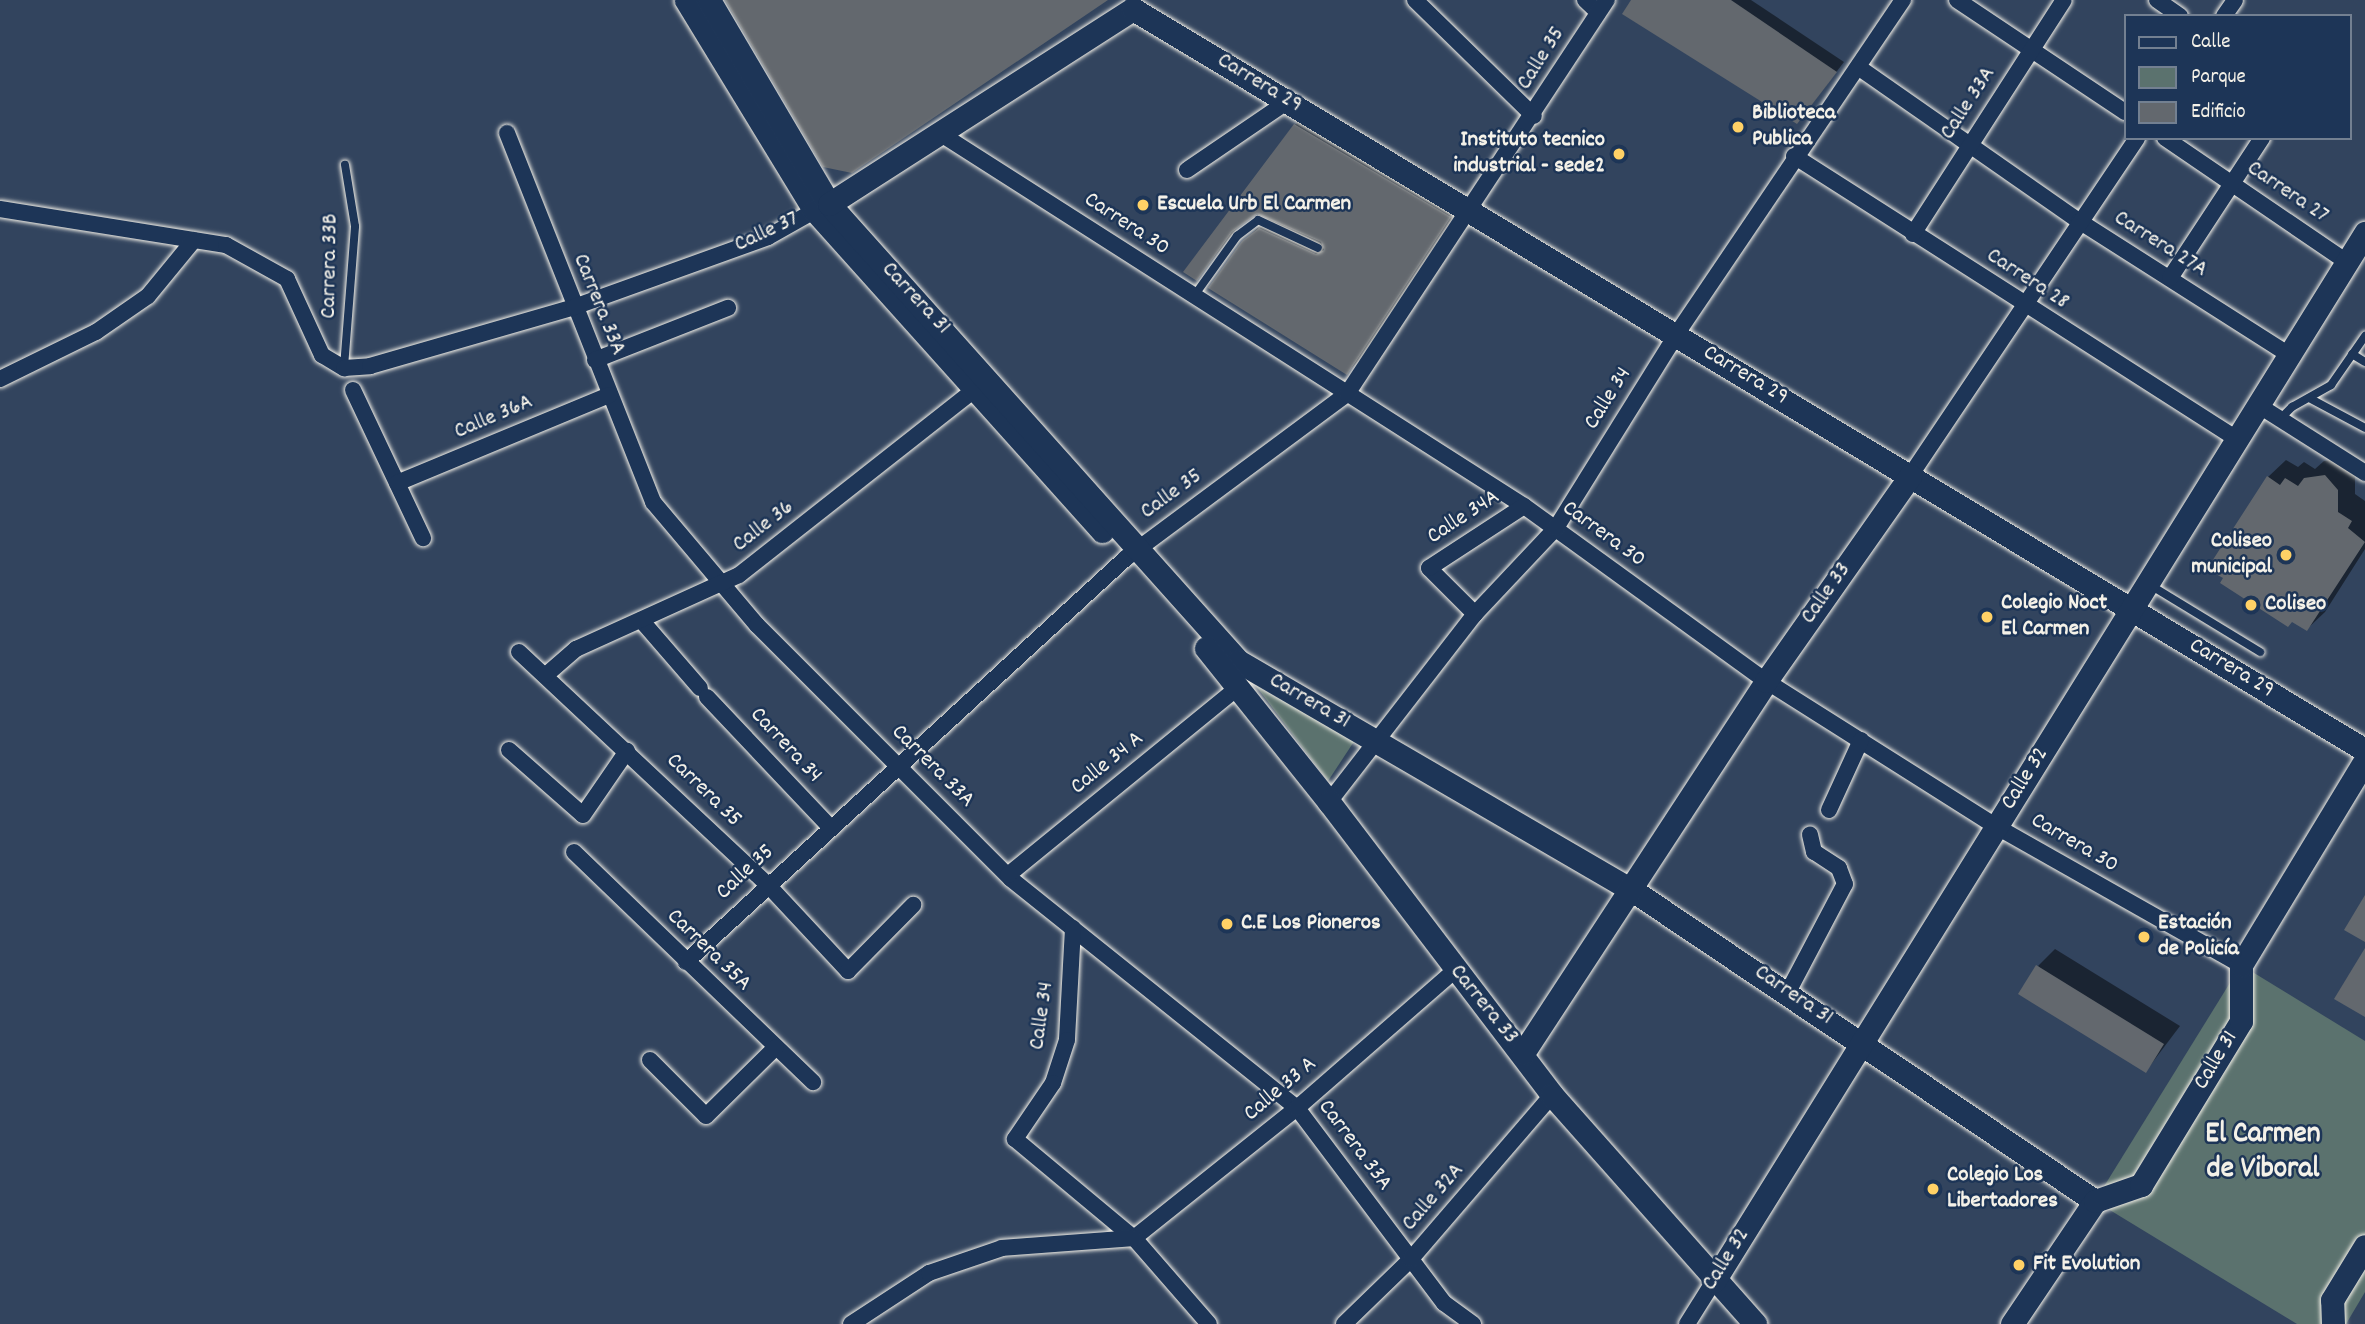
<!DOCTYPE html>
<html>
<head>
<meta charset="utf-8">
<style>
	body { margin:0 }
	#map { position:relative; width:2365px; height:1324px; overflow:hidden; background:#32445e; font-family:Dekko,sans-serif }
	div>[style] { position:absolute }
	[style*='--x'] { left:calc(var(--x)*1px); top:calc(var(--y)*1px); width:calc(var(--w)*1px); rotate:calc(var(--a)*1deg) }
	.green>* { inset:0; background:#5b726e }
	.shadow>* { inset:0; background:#0007 }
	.building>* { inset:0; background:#63686e }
	.roads { filter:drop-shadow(0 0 2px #f4f1e8) drop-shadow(0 0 2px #f4f1e8) }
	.lane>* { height:8px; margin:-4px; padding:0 4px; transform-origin:4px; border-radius:4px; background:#1d3557 }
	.street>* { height:16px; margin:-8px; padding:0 8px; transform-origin:8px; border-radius:8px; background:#1d3557 }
	.secondary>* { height:23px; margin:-11.5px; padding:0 11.5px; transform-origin:11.5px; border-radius:11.5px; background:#1d3557 }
	.dots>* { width:19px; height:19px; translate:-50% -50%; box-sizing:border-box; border:4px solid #1d3557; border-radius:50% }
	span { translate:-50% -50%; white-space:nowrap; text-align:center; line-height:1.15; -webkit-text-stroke:5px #1d3557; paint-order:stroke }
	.street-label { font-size:23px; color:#f4f1e8 }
	.poi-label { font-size:23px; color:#f4f1e8; font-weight:700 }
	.left { translate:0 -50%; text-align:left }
	.right { translate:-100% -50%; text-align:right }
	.district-label { font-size:30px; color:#f4f1e8; font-weight:700 }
	.legend { position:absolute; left:2124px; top:14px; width:228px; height:126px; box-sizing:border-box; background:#1d3557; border:2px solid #738091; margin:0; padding:9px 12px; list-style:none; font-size:21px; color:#f4f1e8 }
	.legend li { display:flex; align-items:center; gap:14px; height:35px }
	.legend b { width:35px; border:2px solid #738091 }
</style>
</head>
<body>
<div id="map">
	<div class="green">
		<div style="clip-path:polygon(1256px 686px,1355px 740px,1328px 781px)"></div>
		<div style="clip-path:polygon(2241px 965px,2365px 1041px,2365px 1292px,2346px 1324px,2297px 1324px,2095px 1201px)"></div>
	</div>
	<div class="shadow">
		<div style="clip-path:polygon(1634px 0,1751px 0,1844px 62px,1805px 113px)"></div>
		<div style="clip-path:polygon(1313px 107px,1468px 199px,1365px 355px,1347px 372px,1243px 242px,1269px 217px,1256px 212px,1242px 222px,1197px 279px,1295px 125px)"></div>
		<div style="clip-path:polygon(2343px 458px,2355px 472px,2355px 494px,2365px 501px,2365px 549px,2325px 612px,2307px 629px,2293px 620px,2268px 477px,2286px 460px,2298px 467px,2304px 462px,2315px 469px,2324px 461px)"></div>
		<div style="clip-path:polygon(2055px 949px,2180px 1026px,2146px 1071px,2038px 966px)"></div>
	</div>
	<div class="building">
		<div style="clip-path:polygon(725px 0,1108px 0,852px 173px,823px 167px)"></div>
		<div style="clip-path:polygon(1631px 0,1731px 0,1837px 72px,1797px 124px,1622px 14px)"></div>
		<div style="clip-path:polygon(1294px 124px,1451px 217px,1347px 375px,1208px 288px,1242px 241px,1259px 228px,1316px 254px,1324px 250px,1321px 242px,1257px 214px,1232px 232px,1197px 281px,1183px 272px)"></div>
		<div style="clip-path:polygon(2325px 475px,2338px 490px,2338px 512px,2352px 521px,2348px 528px,2365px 542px,2307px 631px,2292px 622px,2288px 627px,2220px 583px,2223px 578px,2207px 569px,2267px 476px,2280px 485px,2285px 478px,2298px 486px,2304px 478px)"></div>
		<div style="clip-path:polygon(2365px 895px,2365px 942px,2344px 930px)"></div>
		<div style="clip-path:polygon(2365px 948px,2365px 1017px,2334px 999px)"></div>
		<div style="clip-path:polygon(2036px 965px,2164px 1044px,2146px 1073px,2018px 994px)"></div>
	</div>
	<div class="roads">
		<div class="lane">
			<div style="--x:1194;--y:296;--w:74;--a:-54.4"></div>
			<div style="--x:1237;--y:236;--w:26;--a:-37"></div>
			<div style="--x:1258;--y:220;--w:66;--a:25"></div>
			<div style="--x:2352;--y:354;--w:15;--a:32"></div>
			<div style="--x:344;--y:367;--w:141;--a:-85.5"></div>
			<div style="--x:355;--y:226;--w:62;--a:-99.3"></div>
			<div style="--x:2311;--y:399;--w:61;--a:28.2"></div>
			<div style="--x:2281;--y:418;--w:16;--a:-45"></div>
			<div style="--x:2292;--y:407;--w:45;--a:-29.4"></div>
			<div style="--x:2331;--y:385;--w:60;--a:-55.2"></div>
			<div style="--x:2150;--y:585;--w:129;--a:31.3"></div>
		</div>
		<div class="street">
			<div style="--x:1415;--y:0;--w:166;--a:44.3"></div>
			<div style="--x:1585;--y:0;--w:18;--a:43"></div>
			<div style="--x:1957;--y:0;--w:202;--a:33.7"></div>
			<div style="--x:2157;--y:0;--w:28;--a:35"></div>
			<div style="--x:2224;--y:16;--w:19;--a:-55"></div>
			<div style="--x:1858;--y:67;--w:269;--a:34.9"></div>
			<div style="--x:2079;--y:221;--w:249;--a:32.5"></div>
			<div style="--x:507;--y:133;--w:397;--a:68.4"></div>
			<div style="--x:653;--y:502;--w:161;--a:49.8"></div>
			<div style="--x:757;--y:625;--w:359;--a:45"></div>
			<div style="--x:1011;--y:879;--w:366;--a:38.7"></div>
			<div style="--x:1297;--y:1108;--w:244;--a:53"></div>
			<div style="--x:1444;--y:1303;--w:36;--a:36"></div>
			<div style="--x:941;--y:134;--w:692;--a:32.54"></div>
			<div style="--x:1524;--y:506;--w:299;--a:35.9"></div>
			<div style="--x:1766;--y:681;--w:273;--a:32.3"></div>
			<div style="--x:1997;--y:827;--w:280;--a:29.5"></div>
			<div style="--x:2165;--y:138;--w:220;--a:34.3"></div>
			<div style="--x:1794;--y:156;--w:526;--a:32.57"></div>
			<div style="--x:1187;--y:170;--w:122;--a:-34.3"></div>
			<div style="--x:0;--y:209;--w:229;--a:9.1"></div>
			<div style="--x:226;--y:245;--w:70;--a:29.1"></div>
			<div style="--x:287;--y:279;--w:84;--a:65.3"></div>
			<div style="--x:322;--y:355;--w:26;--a:31"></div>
			<div style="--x:344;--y:368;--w:26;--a:-4"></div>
			<div style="--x:370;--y:366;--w:212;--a:-16.1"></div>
			<div style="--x:574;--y:307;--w:206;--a:-19.8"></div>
			<div style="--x:768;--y:237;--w:63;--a:-29.4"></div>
			<div style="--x:1913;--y:234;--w:278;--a:-57.2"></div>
			<div style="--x:2170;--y:278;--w:168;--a:-56.7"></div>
			<div style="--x:595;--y:360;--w:143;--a:-21.4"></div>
			<div style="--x:0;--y:379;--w:107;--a:-26.1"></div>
			<div style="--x:96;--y:332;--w:63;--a:-34.7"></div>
			<div style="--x:148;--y:296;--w:72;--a:-50.6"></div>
			<div style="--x:353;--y:390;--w:164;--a:64.7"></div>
			<div style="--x:2258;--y:405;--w:127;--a:32.4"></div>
			<div style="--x:1910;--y:476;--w:407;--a:-56.1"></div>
			<div style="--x:397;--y:483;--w:230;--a:-22.5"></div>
			<div style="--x:1475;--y:614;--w:65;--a:-135"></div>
			<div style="--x:1429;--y:568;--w:113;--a:-33.1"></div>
			<div style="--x:641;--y:620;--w:90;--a:49.1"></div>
			<div style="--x:519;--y:652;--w:340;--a:43.1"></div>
			<div style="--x:767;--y:884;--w:119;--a:47"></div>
			<div style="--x:848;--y:971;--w:93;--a:-45.4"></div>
			<div style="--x:546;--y:675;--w:40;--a:-41"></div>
			<div style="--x:576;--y:649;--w:179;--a:-24.4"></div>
			<div style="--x:739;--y:575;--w:310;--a:-38.2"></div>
			<div style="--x:707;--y:697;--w:178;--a:46.6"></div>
			<div style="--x:509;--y:750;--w:98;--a:41.3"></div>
			<div style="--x:583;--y:815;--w:78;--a:-55.5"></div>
			<div style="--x:1329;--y:802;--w:238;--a:-52.2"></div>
			<div style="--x:1475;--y:614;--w:118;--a:-46.7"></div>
			<div style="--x:1556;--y:528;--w:227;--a:-58.1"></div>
			<div style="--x:1676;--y:335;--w:405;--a:-55.9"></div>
			<div style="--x:1829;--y:810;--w:77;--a:-65.4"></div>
			<div style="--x:574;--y:852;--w:332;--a:43.9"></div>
			<div style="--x:1008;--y:875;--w:296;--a:-39.2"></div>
			<div style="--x:1073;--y:928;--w:112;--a:93.1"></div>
			<div style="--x:1067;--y:1040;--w:45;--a:108"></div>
			<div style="--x:1053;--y:1083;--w:68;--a:124.2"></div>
			<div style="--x:1015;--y:1139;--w:155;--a:39.8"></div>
			<div style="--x:1134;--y:1238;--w:114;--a:48.9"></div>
			<div style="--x:686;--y:962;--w:597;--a:-42.56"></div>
			<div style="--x:1126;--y:558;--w:275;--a:-36.6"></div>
			<div style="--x:1347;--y:394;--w:472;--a:-56.6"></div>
			<div style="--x:1788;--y:992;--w:122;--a:-62.2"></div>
			<div style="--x:1845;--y:884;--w:17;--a:-111"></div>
			<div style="--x:1839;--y:868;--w:30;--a:-147"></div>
			<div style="--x:1814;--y:852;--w:18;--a:-103"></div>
			<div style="--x:650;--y:1060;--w:79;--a:45"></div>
			<div style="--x:706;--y:1116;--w:98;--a:-44.6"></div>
			<div style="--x:1134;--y:1238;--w:208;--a:-38.6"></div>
			<div style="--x:1297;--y:1108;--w:208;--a:-41.1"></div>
			<div style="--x:851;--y:1324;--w:93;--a:-33.2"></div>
			<div style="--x:929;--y:1273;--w:77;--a:-18.9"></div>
			<div style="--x:1002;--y:1248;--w:132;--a:-4.3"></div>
			<div style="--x:1344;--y:1324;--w:93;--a:-44.1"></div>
			<div style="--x:1411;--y:1259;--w:216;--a:-49.3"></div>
			<div style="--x:1687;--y:1324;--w:51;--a:-57.9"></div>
		</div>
		<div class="secondary">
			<div style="--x:686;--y:0;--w:247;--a:58.6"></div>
			<div style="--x:815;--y:211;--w:430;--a:48.1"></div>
			<div style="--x:709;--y:0;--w:237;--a:59.5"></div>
			<div style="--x:829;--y:204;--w:613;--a:48.17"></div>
			<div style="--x:1238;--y:661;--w:456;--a:30.2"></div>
			<div style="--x:1632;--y:890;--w:558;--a:33.89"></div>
			<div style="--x:829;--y:204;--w:361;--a:-32.7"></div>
			<div style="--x:1133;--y:9;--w:1438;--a:31.03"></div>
			<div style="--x:1206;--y:648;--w:197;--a:51.4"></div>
			<div style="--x:1329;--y:802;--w:368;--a:52.7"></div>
			<div style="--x:1552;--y:1095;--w:306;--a:48.4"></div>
			<div style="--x:1523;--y:1053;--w:444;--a:-56.8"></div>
			<div style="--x:1766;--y:681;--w:251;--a:-54.9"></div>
			<div style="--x:1714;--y:1281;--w:1234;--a:-58.15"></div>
			<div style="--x:2012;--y:1324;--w:148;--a:-56"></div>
			<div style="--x:2095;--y:1201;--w:49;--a:-19.2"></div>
			<div style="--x:2141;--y:1185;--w:192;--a:-58.6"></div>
			<div style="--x:2241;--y:1021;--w:56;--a:-90"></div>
			<div style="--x:2241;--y:965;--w:240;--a:-58.8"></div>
			<div style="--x:2333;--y:1324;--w:24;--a:-92"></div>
			<div style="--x:2332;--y:1300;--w:63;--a:-58.6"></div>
		</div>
	</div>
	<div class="dots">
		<div style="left:1738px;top:127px;background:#ffd166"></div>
		<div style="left:1619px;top:154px;background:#ffd166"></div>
		<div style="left:1143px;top:205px;background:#ffd166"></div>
		<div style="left:2286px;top:555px;background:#ffd166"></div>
		<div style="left:2251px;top:605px;background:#ffd166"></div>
		<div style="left:1987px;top:617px;background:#ffd166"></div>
		<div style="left:1227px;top:924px;background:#ffd166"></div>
		<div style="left:2144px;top:937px;background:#ffd166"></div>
		<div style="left:1933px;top:1189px;background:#ffd166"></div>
		<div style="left:2019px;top:1265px;background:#ffd166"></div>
	</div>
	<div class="street-label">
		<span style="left:1542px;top:59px;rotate:-58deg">Calle 35</span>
		<span style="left:1259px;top:84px;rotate:31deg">Carrera 29</span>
		<span style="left:1969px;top:104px;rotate:-57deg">Calle 33A</span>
		<span style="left:2287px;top:193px;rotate:34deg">Carrera 27</span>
		<span style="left:1126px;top:225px;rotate:33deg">Carrera 30</span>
		<span style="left:767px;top:233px;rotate:-25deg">Calle 37</span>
		<span style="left:2160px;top:245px;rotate:32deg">Carrera 27A</span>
		<span style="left:331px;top:266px;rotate:-89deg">Carrera 33B</span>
		<span style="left:2027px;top:280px;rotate:33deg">Carrera 28</span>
		<span style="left:915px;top:299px;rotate:47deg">Carrera 31</span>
		<span style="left:598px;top:305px;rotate:68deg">Carrera 33A</span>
		<span style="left:1745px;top:376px;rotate:31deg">Carrera 29</span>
		<span style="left:1609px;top:399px;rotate:-58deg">Calle 34</span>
		<span style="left:494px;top:418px;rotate:-23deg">Calle 36A</span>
		<span style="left:1172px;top:495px;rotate:-36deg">Calle 35</span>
		<span style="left:1464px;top:518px;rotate:-33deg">Calle 34A</span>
		<span style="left:764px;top:527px;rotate:-38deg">Calle 36</span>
		<span style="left:1603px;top:535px;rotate:36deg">Carrera 30</span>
		<span style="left:1827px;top:594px;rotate:-55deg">Calle 33</span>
		<span style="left:2231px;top:669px;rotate:31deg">Carrera 29</span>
		<span style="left:1309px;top:702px;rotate:30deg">Carrera 31</span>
		<span style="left:785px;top:746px;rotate:47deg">Carrera 34</span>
		<span style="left:1108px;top:764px;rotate:-39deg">Calle 34 A</span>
		<span style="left:932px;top:767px;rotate:45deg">Carrera 33A</span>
		<span style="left:2026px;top:779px;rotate:-58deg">Calle 32</span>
		<span style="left:703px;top:791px;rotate:44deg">Carrera 35</span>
		<span style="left:2074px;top:844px;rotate:30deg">Carrera 30</span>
		<span style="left:746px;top:873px;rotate:-43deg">Calle 35</span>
		<span style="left:708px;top:951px;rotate:44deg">Carrera 35A</span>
		<span style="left:1793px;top:996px;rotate:34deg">Carrera 31</span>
		<span style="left:1483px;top:1005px;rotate:51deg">Carrera 33</span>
		<span style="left:1043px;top:1016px;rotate:-82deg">Calle 34</span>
		<span style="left:2217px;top:1061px;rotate:-59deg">Calle 31</span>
		<span style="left:1281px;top:1090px;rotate:-40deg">Calle 33 A</span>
		<span style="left:1354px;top:1146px;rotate:53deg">Carrera 33A</span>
		<span style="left:1434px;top:1198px;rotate:-49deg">Calle 32A</span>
		<span style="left:1727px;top:1260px;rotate:-58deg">Calle 32</span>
	</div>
	<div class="poi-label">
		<span class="left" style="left:1752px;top:127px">Biblioteca<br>Publica</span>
		<span class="right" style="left:1605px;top:154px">Instituto tecnico<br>industrial - sede2</span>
		<span class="left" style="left:1157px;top:205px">Escuela Urb El Carmen</span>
		<span class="right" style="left:2272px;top:555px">Coliseo<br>municipal</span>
		<span class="left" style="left:2001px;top:617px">Colegio Noct<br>El Carmen</span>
		<span class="left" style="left:2265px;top:605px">Coliseo</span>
		<span class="left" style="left:1241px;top:924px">C.E Los Pioneros</span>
		<span class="left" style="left:2158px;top:937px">Estación<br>de Policía</span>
		<span class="left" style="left:1947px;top:1189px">Colegio Los<br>Libertadores</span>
		<span class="left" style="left:2033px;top:1265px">Fit Evolution</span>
	</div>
	<div class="district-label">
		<span style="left:2263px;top:1153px">El Carmen<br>de Viboral</span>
	</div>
	<ul class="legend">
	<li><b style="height:9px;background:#1d3557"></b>Calle</li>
	<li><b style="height:19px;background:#5b726e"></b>Parque</li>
	<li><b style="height:19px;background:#63686e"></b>Edificio</li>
	</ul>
</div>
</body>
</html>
